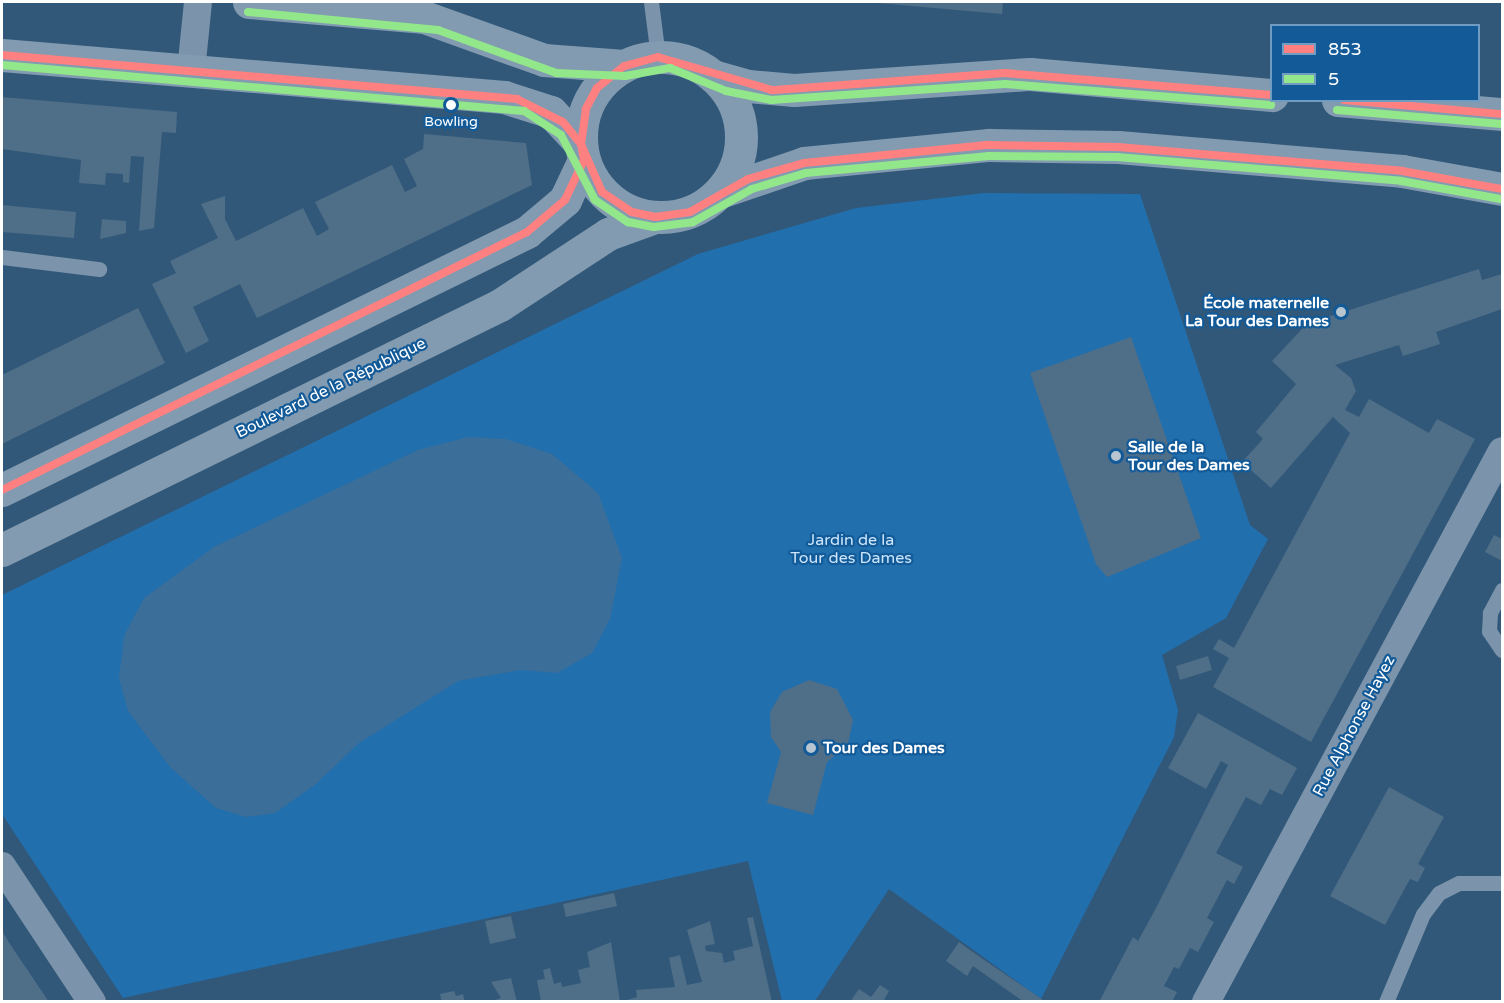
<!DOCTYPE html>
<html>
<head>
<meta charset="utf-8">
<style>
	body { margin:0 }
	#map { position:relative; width:1504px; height:1003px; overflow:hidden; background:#315879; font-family:"Varela Round",sans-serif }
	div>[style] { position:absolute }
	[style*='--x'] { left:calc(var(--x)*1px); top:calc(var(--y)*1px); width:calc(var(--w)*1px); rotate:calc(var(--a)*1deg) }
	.green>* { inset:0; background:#226fae }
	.water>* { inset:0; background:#3b6e99 }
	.building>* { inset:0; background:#4f6e88 }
	.service>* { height:15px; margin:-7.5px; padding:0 7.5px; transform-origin:7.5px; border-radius:7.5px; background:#7b94ab }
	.minor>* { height:28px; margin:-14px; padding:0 14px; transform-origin:14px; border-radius:14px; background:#7b94ab }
	.secondary>* { height:33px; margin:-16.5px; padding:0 16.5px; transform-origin:16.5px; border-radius:16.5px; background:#829bb0 }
	.secondary>.ring { margin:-16.5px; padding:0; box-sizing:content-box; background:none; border:33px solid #829bb0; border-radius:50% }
	.bus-1>* { height:8px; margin:-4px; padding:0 4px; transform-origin:4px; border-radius:4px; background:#ff8080 }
	.bus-2>* { height:8px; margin:-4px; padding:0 4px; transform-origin:4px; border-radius:4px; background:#92e78a }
	.dots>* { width:16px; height:16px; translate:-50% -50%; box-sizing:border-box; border:3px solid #125a98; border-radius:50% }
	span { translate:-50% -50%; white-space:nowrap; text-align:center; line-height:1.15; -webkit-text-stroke:4.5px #125a98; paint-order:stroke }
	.bus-label { font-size:14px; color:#fff }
	.poi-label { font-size:16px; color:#fff; font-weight:700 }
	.right { translate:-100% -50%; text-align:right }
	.left { translate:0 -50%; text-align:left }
	.street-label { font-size:16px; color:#fff }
	.park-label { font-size:16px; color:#cce7fd }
	.frame { position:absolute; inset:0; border:3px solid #fff; pointer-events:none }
	.legend { position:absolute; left:1270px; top:24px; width:210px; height:78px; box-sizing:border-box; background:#125a98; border:2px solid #719cc1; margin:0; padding:8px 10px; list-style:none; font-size:18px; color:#fff }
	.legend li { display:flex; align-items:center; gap:12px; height:30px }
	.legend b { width:30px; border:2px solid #719cc1 }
</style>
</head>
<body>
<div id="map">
	<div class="green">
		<div style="clip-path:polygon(984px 193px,1140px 194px,1250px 525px,1268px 539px,1226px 618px,1162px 655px,1178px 710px,1174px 737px,1041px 999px,889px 889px,815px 1001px,782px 1001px,748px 861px,123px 998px,2px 814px,2px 595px,698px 254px,856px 208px)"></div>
	</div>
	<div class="water">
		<div style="clip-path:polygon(468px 437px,506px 439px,552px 454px,598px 493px,622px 558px,610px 619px,592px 653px,557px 673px,521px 670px,458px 681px,359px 743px,316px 784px,275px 813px,246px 817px,216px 808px,170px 767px,128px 711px,119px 678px,124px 636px,144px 598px,214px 547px,418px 450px)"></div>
	</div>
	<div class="building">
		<div style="clip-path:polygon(866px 2px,1003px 2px,1002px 14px)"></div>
		<div style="clip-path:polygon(2px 97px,177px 112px,176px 133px,162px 132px,154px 228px,139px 231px,144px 157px,131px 156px,129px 183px,123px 182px,123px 174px,106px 173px,105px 185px,79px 183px,81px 160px,2px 149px)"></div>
		<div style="clip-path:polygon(424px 134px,526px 143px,532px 185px,257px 318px,240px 284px,193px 307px,209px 341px,186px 353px,152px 284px,176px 273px,170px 261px,218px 238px,201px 204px,225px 196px,225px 219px,236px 241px,303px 208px,317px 236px,329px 229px,315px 202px,392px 165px,405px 192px,417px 186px,404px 159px,423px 149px)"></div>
		<div style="clip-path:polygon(2px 205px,76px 212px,74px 238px,2px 232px)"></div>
		<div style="clip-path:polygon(102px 219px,126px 221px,126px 233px,100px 239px)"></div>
		<div style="clip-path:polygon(1479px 269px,1482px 280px,1502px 274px,1502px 309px,1436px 332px,1440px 344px,1403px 356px,1399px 345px,1335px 365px,1351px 378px,1356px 391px,1345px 410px,1359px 417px,1369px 399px,1429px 433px,1437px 419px,1475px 439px,1311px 742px,1213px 687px,1229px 658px,1213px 649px,1219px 639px,1234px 648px,1350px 433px,1333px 417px,1271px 488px,1242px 462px,1263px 439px,1256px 432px,1296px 384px,1272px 361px,1302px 329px,1318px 320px)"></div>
		<div style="clip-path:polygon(138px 308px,165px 363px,2px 444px,2px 375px)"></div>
		<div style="clip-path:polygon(1131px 337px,1201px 538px,1107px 577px,1096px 564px,1030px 373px)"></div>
		<div style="clip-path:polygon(1494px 535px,1502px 539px,1502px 561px,1485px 552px)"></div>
		<div style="clip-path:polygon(1208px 656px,1212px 670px,1180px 680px,1176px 666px)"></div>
		<div style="clip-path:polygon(809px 680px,837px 689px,853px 720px,848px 744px,827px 762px,813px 815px,767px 803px,781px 752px,771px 737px,770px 712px,782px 692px)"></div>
		<div style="clip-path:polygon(1198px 713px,1297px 768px,1282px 795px,1270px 789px,1261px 805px,1246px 797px,1216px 853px,1243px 867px,1234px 884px,1227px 880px,1207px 918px,1214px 922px,1198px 952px,1190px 948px,1179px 969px,1174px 967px,1164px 986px,1177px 992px,1172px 1002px,1099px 1002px,1133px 937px,1138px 941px,1156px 908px,1228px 765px,1221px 761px,1206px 789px,1168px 768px)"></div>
		<div style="clip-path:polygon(1389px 787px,1444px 817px,1418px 864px,1425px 868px,1418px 882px,1410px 879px,1385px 925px,1330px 896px)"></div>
		<div style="clip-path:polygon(614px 893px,617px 906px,566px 917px,563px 904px)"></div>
		<div style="clip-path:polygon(511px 916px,516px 938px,490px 944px,485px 921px)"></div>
		<div style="clip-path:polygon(753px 917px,772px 1002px,620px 1002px,637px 997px,636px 990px,675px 987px,669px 958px,680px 955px,687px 985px,702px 982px,687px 930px,710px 921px,715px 944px,705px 946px,706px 951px,722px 953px,724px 963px,735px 960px,733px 951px,753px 946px,747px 918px)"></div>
		<div style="clip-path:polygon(2px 931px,10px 944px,49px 1002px,2px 1002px)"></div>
		<div style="clip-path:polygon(611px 942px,620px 1002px,541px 1002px,537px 980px,545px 979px,543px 970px,550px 968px,554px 984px,561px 982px,562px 987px,581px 983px,578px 970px,590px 967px,587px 952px)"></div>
		<div style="clip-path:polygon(959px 942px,980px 957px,1046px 1002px,1024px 1002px,973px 966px,967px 976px,946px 961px)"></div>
		<div style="clip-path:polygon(511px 978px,517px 1002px,489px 1002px,501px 998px,491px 982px)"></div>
		<div style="clip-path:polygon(880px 985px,889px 991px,883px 1002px,850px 1002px,859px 989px,871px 997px)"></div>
		<div style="clip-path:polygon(454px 991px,456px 996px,463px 994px,465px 1002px,442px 1002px,440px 994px)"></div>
	</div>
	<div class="service">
		<div style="--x:651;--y:2;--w:55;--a:82.7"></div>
		<div style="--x:2;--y:257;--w:98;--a:7.1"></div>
		<div style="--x:1502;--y:590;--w:26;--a:118"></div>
		<div style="--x:1490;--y:613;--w:18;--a:93"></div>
		<div style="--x:1489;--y:631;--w:23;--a:56"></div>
		<div style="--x:1386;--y:1002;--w:95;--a:-67.2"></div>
		<div style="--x:1423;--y:914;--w:26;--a:-53"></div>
		<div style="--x:1439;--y:893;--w:22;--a:-27"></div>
		<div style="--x:1459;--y:883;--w:43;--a:0"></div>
	</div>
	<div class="minor">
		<div style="--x:191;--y:71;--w:69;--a:-84.2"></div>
		<div style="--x:2;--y:866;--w:163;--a:56.5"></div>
		<div style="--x:1206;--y:1002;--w:625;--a:-61.76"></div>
	</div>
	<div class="secondary">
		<div style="--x:249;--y:2;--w:176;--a:4.9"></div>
		<div style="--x:424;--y:17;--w:127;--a:19.7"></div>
		<div style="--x:544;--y:60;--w:80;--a:4.3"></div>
		<div style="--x:2;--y:55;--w:504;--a:4.78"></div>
		<div style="--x:504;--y:97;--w:49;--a:17.7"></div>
		<div style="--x:551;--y:112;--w:44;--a:46.8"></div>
		<div class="ring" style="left:581px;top:57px;width:127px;height:127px"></div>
		<div style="--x:713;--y:76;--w:36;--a:16"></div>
		<div style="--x:748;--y:86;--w:46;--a:5"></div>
		<div style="--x:794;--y:90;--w:237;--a:-3.9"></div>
		<div style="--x:1030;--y:74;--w:243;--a:5"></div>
		<div style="--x:1338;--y:100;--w:165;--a:4.9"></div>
		<div style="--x:720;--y:192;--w:89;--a:-19"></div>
		<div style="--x:804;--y:163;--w:186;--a:-5.6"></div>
		<div style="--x:989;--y:145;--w:129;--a:0.9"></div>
		<div style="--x:1118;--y:147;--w:285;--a:4.8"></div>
		<div style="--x:1402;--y:171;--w:102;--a:10.2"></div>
		<div style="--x:2;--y:490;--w:585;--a:-26.17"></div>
		<div style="--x:527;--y:232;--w:50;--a:-40.1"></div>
		<div style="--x:565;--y:200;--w:44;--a:-64.6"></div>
		<div style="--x:2;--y:550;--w:555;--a:-26.2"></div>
		<div style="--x:500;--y:305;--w:129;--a:-33.3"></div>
		<div style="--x:608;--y:234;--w:50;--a:-19.9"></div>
	</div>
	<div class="bus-1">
		<div style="--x:2;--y:55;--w:517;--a:4.88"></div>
		<div style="--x:517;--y:99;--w:51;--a:26.6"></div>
		<div style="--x:563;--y:122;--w:28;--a:51"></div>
		<div style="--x:581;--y:144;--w:16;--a:79"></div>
		<div style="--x:584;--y:160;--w:44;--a:115.4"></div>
		<div style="--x:565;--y:200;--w:50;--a:139.9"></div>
		<div style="--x:527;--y:232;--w:585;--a:153.83"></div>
		<div style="--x:1272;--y:95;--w:268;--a:-175.3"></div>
		<div style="--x:1005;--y:73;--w:234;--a:175.8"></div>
		<div style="--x:772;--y:90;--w:119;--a:-163.9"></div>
		<div style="--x:658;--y:57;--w:35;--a:165"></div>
		<div style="--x:624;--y:66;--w:35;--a:141"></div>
		<div style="--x:597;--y:88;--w:24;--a:118"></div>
		<div style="--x:586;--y:109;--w:35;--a:98"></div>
		<div style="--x:581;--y:144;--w:52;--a:66.4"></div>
		<div style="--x:602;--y:192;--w:36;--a:34"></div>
		<div style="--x:632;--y:212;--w:24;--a:12"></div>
		<div style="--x:655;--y:217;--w:35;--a:-8"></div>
		<div style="--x:690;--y:212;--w:67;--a:-29.6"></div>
		<div style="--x:748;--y:179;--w:58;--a:-15.9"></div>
		<div style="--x:804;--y:163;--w:186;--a:-5.6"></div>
		<div style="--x:989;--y:145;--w:129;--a:0.9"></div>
		<div style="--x:1118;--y:147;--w:285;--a:4.8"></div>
		<div style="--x:1402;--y:171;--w:102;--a:10.2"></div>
		<div style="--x:1344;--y:100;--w:159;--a:5.1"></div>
	</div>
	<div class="bus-2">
		<div style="--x:248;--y:12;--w:191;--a:5.4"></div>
		<div style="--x:438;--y:30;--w:126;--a:20"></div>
		<div style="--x:556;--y:73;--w:69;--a:2.5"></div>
		<div style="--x:625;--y:76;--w:46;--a:-10.1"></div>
		<div style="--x:670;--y:68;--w:61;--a:22.3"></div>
		<div style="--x:726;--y:91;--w:46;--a:11.3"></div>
		<div style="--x:771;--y:100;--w:235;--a:-3.9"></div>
		<div style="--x:1005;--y:84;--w:267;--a:4.5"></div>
		<div style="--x:2;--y:65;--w:524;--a:5.04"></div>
		<div style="--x:524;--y:111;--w:44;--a:33"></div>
		<div style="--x:561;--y:135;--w:73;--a:62.4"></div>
		<div style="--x:595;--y:200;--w:40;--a:34"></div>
		<div style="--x:628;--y:222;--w:26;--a:11"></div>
		<div style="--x:654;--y:227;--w:39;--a:-7"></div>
		<div style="--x:693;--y:222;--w:68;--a:-29.2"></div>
		<div style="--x:752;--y:189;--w:56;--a:-16.5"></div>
		<div style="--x:806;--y:173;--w:184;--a:-5.3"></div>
		<div style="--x:989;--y:156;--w:128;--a:0.4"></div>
		<div style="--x:1117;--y:157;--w:285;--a:4.8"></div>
		<div style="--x:1401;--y:181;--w:101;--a:10.3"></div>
		<div style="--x:1337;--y:110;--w:165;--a:4.9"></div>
	</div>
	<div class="dots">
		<div style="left:451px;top:105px;background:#fff"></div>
		<div style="left:1341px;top:312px;background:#b7c5d0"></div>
		<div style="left:1116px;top:456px;background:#b7c5d0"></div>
		<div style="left:811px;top:748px;background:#b7c5d0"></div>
	</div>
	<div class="bus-label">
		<span style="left:451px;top:122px">Bowling</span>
	</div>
	<div class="poi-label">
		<span class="right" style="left:1329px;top:312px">École maternelle<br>La Tour des Dames</span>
		<span class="left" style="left:1128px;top:456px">Salle de la<br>Tour des Dames</span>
		<span class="left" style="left:823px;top:748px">Tour des Dames</span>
	</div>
	<div class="street-label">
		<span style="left:331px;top:388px;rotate:-26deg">Boulevard de la République</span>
		<span style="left:1354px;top:726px;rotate:-62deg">Rue Alphonse Hayez</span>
	</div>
	<div class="park-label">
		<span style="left:851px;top:549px">Jardin de la<br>Tour des Dames</span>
	</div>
	<div class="frame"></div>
	<ul class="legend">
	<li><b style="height:8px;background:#ff8080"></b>853</li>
	<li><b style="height:8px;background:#92e78a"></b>5</li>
	</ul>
</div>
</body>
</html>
